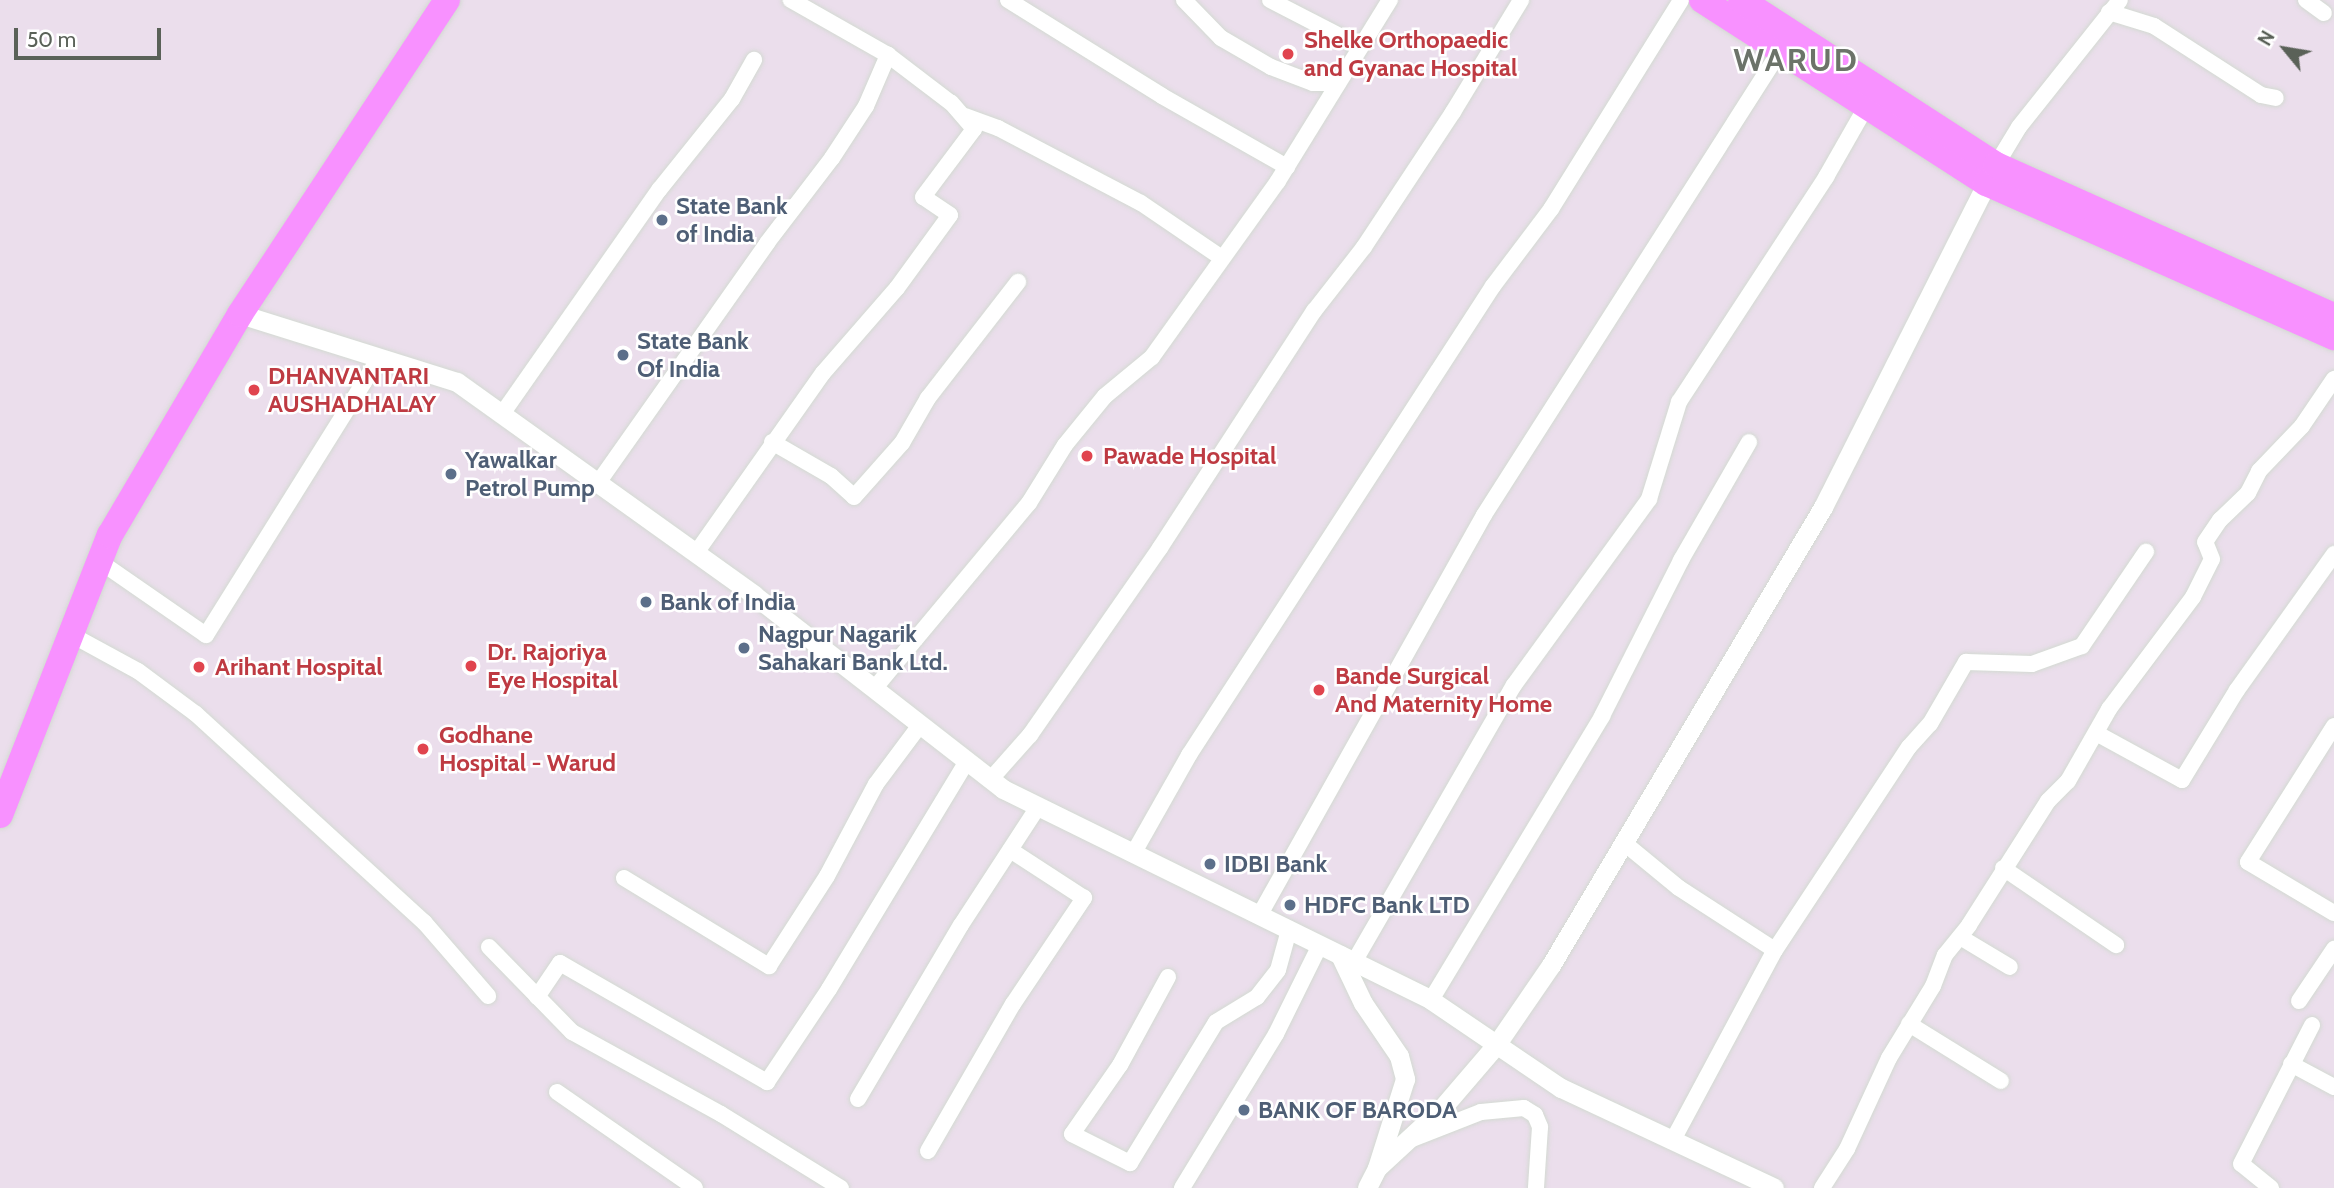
<!DOCTYPE html>
<html>
<head>
<meta charset="utf-8">
<style>
	body { margin:0 }
	#map { position:relative; width:2334px; height:1188px; overflow:hidden; background:#ebdeec; font-family:Cabin,sans-serif }
	div>[style] { position:absolute }
	[style*='--x'] { left:calc(var(--x)*1px); top:calc(var(--y)*1px); width:calc(var(--w)*1px); rotate:calc(var(--a)*1deg) }
	.roads { filter:drop-shadow(0 0 2px #d3dad2) drop-shadow(0 0 2px #d3dad2) }
	.minor>* { height:16px; margin:-8px; padding:0 8px; transform-origin:8px; border-radius:8px; background:#fff }
	.tertiary>* { height:19px; margin:-9.5px; padding:0 9.5px; transform-origin:9.5px; border-radius:9.5px; background:#fff }
	.trunk>* { height:26px; margin:-13px; padding:0 13px; transform-origin:13px; border-radius:13px; background:#f891ff }
	.dots>* { width:19px; height:19px; translate:-50% -50%; box-sizing:border-box; border:4px solid #fff; border-radius:50% }
	span { translate:-50% -50%; white-space:nowrap; text-align:center; line-height:1.15; -webkit-text-stroke:5px #fff; paint-order:stroke }
	.health-label { font-size:24px; color:#be3a42; font-weight:700 }
	.left { translate:0 -50%; text-align:left }
	.service-label { font-size:24px; color:#4e5e75; font-weight:700 }
	.district-label { font-size:32px; color:#6c7369; font-weight:700; letter-spacing:2px }
	.north { position:absolute; left:2250px; top:14px; width:70px; height:70px; -webkit-text-stroke:5px #fff; paint-order:stroke; rotate:300deg; font-size:19px; font-weight:700; line-height:28px; text-align:center; color:#5a6158 }
	.north::after { content:''; display:block; margin:auto; width:24px; height:32px; background:#5a6158; clip-path:polygon(50% 0,100% 100%,50% 72%,0 100%) }
	.scale { position:absolute; left:14px; top:28px; width:147px; height:32px; box-sizing:border-box; border:4px solid #5a6158; border-top:0; padding-left:9px; font-size:21px; line-height:24px; white-space:nowrap; color:#5a6158; -webkit-text-stroke:5px #fff; paint-order:stroke }
</style>
</head>
<body>
<div id="map">
	<div class="roads">
		<div class="minor">
			<div style="--x:1008;--y:0;--w:181;--a:31.9"></div>
			<div style="--x:1162;--y:96;--w:144;--a:29.6"></div>
			<div style="--x:1184;--y:0;--w:53;--a:45.8"></div>
			<div style="--x:1221;--y:38;--w:58;--a:30.1"></div>
			<div style="--x:1271;--y:67;--w:45;--a:20.9"></div>
			<div style="--x:1313;--y:83;--w:25;--a:0"></div>
			<div style="--x:1270;--y:0;--w:100;--a:27.3"></div>
			<div style="--x:2306;--y:0;--w:22;--a:36"></div>
			<div style="--x:2109;--y:12;--w:47;--a:17.3"></div>
			<div style="--x:2154;--y:26;--w:127;--a:32.8"></div>
			<div style="--x:2261;--y:95;--w:15;--a:11"></div>
			<div style="--x:965;--y:116;--w:35;--a:20"></div>
			<div style="--x:998;--y:128;--w:161;--a:27.7"></div>
			<div style="--x:1141;--y:203;--w:98;--a:34.2"></div>
			<div style="--x:1996;--y:165;--w:44;--a:-58.8"></div>
			<div style="--x:2019;--y:127;--w:162;--a:-51.5"></div>
			<div style="--x:502;--y:414;--w:274;--a:-55"></div>
			<div style="--x:659;--y:190;--w:117;--a:-51.3"></div>
			<div style="--x:732;--y:99;--w:45;--a:-60.6"></div>
			<div style="--x:772;--y:442;--w:68;--a:30"></div>
			<div style="--x:831;--y:476;--w:31;--a:42"></div>
			<div style="--x:854;--y:497;--w:72;--a:-48.4"></div>
			<div style="--x:902;--y:443;--w:52;--a:-60"></div>
			<div style="--x:928;--y:398;--w:147;--a:-52.2"></div>
			<div style="--x:598;--y:483;--w:294;--a:-54.8"></div>
			<div style="--x:767;--y:243;--w:107;--a:-52.6"></div>
			<div style="--x:832;--y:158;--w:62;--a:-56.8"></div>
			<div style="--x:866;--y:106;--w:56;--a:-66.7"></div>
			<div style="--x:696;--y:553;--w:220;--a:-54.8"></div>
			<div style="--x:823;--y:373;--w:113;--a:-49"></div>
			<div style="--x:897;--y:288;--w:90;--a:-54"></div>
			<div style="--x:950;--y:215;--w:32;--a:-146"></div>
			<div style="--x:923;--y:197;--w:85;--a:-53.1"></div>
			<div style="--x:974;--y:129;--w:35;--a:-131"></div>
			<div style="--x:951;--y:103;--w:79;--a:-142.7"></div>
			<div style="--x:888;--y:55;--w:112;--a:-150.4"></div>
			<div style="--x:99;--y:561;--w:130;--a:34.7"></div>
			<div style="--x:206;--y:635;--w:327;--a:-58"></div>
			<div style="--x:70;--y:634;--w:77;--a:28.6"></div>
			<div style="--x:138;--y:671;--w:72;--a:36.6"></div>
			<div style="--x:196;--y:714;--w:309;--a:42.4"></div>
			<div style="--x:424;--y:922;--w:98;--a:49.1"></div>
			<div style="--x:874;--y:689;--w:242;--a:-50.2"></div>
			<div style="--x:1029;--y:503;--w:68;--a:-58.2"></div>
			<div style="--x:1065;--y:445;--w:63;--a:-50.8"></div>
			<div style="--x:1105;--y:396;--w:61;--a:-39.7"></div>
			<div style="--x:1152;--y:357;--w:216;--a:-54.4"></div>
			<div style="--x:1278;--y:181;--w:213;--a:-58.3"></div>
			<div style="--x:2334;--y:726;--w:161;--a:122.3"></div>
			<div style="--x:2248;--y:862;--w:100;--a:30.7"></div>
			<div style="--x:2096;--y:733;--w:98;--a:28.7"></div>
			<div style="--x:2182;--y:780;--w:105;--a:-58.6"></div>
			<div style="--x:2237;--y:690;--w:167;--a:-54.5"></div>
			<div style="--x:990;--y:780;--w:60;--a:-48.4"></div>
			<div style="--x:1030;--y:735;--w:228;--a:-55.2"></div>
			<div style="--x:1160;--y:548;--w:283;--a:-57"></div>
			<div style="--x:1314;--y:311;--w:81;--a:-52"></div>
			<div style="--x:1364;--y:247;--w:162;--a:-56.6"></div>
			<div style="--x:1453;--y:112;--w:131;--a:-58.7"></div>
			<div style="--x:1623;--y:842;--w:72;--a:39.4"></div>
			<div style="--x:1679;--y:888;--w:114;--a:32.9"></div>
			<div style="--x:1133;--y:854;--w:114;--a:-60.5"></div>
			<div style="--x:1189;--y:755;--w:559;--a:-57.05"></div>
			<div style="--x:1493;--y:286;--w:96;--a:-53"></div>
			<div style="--x:1551;--y:209;--w:246;--a:-58.1"></div>
			<div style="--x:2003;--y:868;--w:137;--a:34.3"></div>
			<div style="--x:624;--y:878;--w:170;--a:31.3"></div>
			<div style="--x:769;--y:966;--w:107;--a:-57.2"></div>
			<div style="--x:827;--y:876;--w:104;--a:-62"></div>
			<div style="--x:876;--y:784;--w:74;--a:-53.3"></div>
			<div style="--x:1259;--y:916;--w:460;--a:-60.7"></div>
			<div style="--x:1484;--y:515;--w:550;--a:-57.46"></div>
			<div style="--x:1960;--y:937;--w:58;--a:31"></div>
			<div style="--x:489;--y:947;--w:119;--a:45.7"></div>
			<div style="--x:572;--y:1032;--w:170;--a:28.8"></div>
			<div style="--x:721;--y:1114;--w:141;--a:31.7"></div>
			<div style="--x:1354;--y:962;--w:320;--a:-60"></div>
			<div style="--x:1514;--y:685;--w:230;--a:-54"></div>
			<div style="--x:1649;--y:499;--w:102;--a:-72.8"></div>
			<div style="--x:1679;--y:402;--w:269;--a:-56.8"></div>
			<div style="--x:1826;--y:177;--w:83;--a:-60.3"></div>
			<div style="--x:1168;--y:977;--w:100;--a:118.6"></div>
			<div style="--x:1120;--y:1065;--w:84;--a:124.8"></div>
			<div style="--x:1072;--y:1134;--w:65;--a:26.6"></div>
			<div style="--x:1130;--y:1163;--w:165;--a:-58.6"></div>
			<div style="--x:1216;--y:1022;--w:48;--a:-31.4"></div>
			<div style="--x:1257;--y:997;--w:34;--a:-52"></div>
			<div style="--x:1278;--y:970;--w:41;--a:-74.6"></div>
			<div style="--x:537;--y:997;--w:41;--a:-55.9"></div>
			<div style="--x:560;--y:963;--w:239;--a:29.9"></div>
			<div style="--x:767;--y:1082;--w:112;--a:-56.3"></div>
			<div style="--x:829;--y:989;--w:267;--a:-58.8"></div>
			<div style="--x:1431;--y:1000;--w:332;--a:-58.9"></div>
			<div style="--x:1602;--y:716;--w:175;--a:-63.1"></div>
			<div style="--x:1681;--y:560;--w:136;--a:-60"></div>
			<div style="--x:2299;--y:1001;--w:63;--a:-56.1"></div>
			<div style="--x:1909;--y:1024;--w:108;--a:31.8"></div>
			<div style="--x:2291;--y:1064;--w:49;--a:28.1"></div>
			<div style="--x:557;--y:1092;--w:168;--a:34.8"></div>
			<div style="--x:858;--y:1099;--w:202;--a:-59.4"></div>
			<div style="--x:961;--y:925;--w:141;--a:-56.9"></div>
			<div style="--x:1412;--y:1139;--w:74;--a:-21.4"></div>
			<div style="--x:1481;--y:1112;--w:43;--a:-5.3"></div>
			<div style="--x:1524;--y:1108;--w:13;--a:32"></div>
			<div style="--x:1535;--y:1115;--w:13;--a:67"></div>
			<div style="--x:1540;--y:1127;--w:61;--a:93.8"></div>
			<div style="--x:1673;--y:1140;--w:216;--a:-61.8"></div>
			<div style="--x:1775;--y:950;--w:243;--a:-56.6"></div>
			<div style="--x:1909;--y:747;--w:31;--a:-48"></div>
			<div style="--x:1930;--y:724;--w:72;--a:-59.9"></div>
			<div style="--x:1966;--y:662;--w:66;--a:1.7"></div>
			<div style="--x:2032;--y:664;--w:53;--a:-19.8"></div>
			<div style="--x:2082;--y:646;--w:114;--a:-55.8"></div>
			<div style="--x:928;--y:1151;--w:170;--a:-60"></div>
			<div style="--x:1013;--y:1004;--w:128;--a:-56.2"></div>
			<div style="--x:1084;--y:898;--w:88;--a:-147"></div>
			<div style="--x:1182;--y:1188;--w:180;--a:-58.6"></div>
			<div style="--x:1276;--y:1034;--w:99;--a:-63.7"></div>
			<div style="--x:1822;--y:1188;--w:46;--a:-57.3"></div>
			<div style="--x:1847;--y:1149;--w:100;--a:-65.2"></div>
			<div style="--x:1889;--y:1058;--w:84;--a:-58.6"></div>
			<div style="--x:1933;--y:986;--w:33;--a:-69"></div>
			<div style="--x:1945;--y:955;--w:38;--a:-51"></div>
			<div style="--x:1969;--y:925;--w:147;--a:-57.5"></div>
			<div style="--x:2048;--y:801;--w:28;--a:-45"></div>
			<div style="--x:2068;--y:781;--w:83;--a:-60.3"></div>
			<div style="--x:2109;--y:709;--w:140;--a:-53.1"></div>
			<div style="--x:2193;--y:597;--w:42;--a:-63.4"></div>
			<div style="--x:2212;--y:559;--w:18;--a:-112"></div>
			<div style="--x:2205;--y:542;--w:27;--a:-56"></div>
			<div style="--x:2220;--y:520;--w:39;--a:-44"></div>
			<div style="--x:2248;--y:493;--w:25;--a:-63"></div>
			<div style="--x:2259;--y:471;--w:62;--a:-46.3"></div>
			<div style="--x:2302;--y:426;--w:57;--a:-55.8"></div>
			<div style="--x:2271;--y:1188;--w:38;--a:-141"></div>
			<div style="--x:2241;--y:1164;--w:156;--a:-62.9"></div>
		</div>
		<div class="tertiary">
			<div style="--x:240;--y:314;--w:227;--a:17.4"></div>
			<div style="--x:457;--y:382;--w:365;--a:35.6"></div>
			<div style="--x:754;--y:595;--w:316;--a:37.9"></div>
			<div style="--x:1003;--y:789;--w:477;--a:26.2"></div>
			<div style="--x:1431;--y:1000;--w:157;--a:34.1"></div>
			<div style="--x:1561;--y:1088;--w:235;--a:25.1"></div>
			<div style="--x:1340;--y:955;--w:53;--a:64.4"></div>
			<div style="--x:1363;--y:1003;--w:64;--a:55.8"></div>
			<div style="--x:1399;--y:1056;--w:24;--a:75"></div>
			<div style="--x:1405;--y:1079;--w:93;--a:107.5"></div>
			<div style="--x:1377;--y:1168;--w:22;--a:117"></div>
			<div style="--x:1377;--y:1168;--w:88;--a:-42.7"></div>
			<div style="--x:1442;--y:1108;--w:83;--a:-49.4"></div>
			<div style="--x:1496;--y:1045;--w:97;--a:-55.5"></div>
			<div style="--x:1551;--y:965;--w:533;--a:-59.29"></div>
			<div style="--x:1823;--y:507;--w:374;--a:-63.2"></div>
		</div>
		<div class="trunk">
			<div style="--x:1702;--y:0;--w:338;--a:32.8"></div>
			<div style="--x:1986;--y:183;--w:381;--a:23.9"></div>
			<div style="--x:1741;--y:0;--w:304;--a:32.9"></div>
			<div style="--x:1996;--y:165;--w:370;--a:24.1"></div>
			<div style="--x:0;--y:815;--w:301;--a:-68.6"></div>
			<div style="--x:110;--y:535;--w:256;--a:-59.5"></div>
			<div style="--x:240;--y:314;--w:376;--a:-56.6"></div>
		</div>
	</div>
	<div class="dots">
		<div style="left:1288px;top:54px;background:#e0444e"></div>
		<div style="left:662px;top:220px;background:#5c6f8a"></div>
		<div style="left:623px;top:355px;background:#5c6f8a"></div>
		<div style="left:254px;top:390px;background:#e0444e"></div>
		<div style="left:1087px;top:456px;background:#e0444e"></div>
		<div style="left:451px;top:474px;background:#5c6f8a"></div>
		<div style="left:646px;top:602px;background:#5c6f8a"></div>
		<div style="left:744px;top:648px;background:#5c6f8a"></div>
		<div style="left:471px;top:666px;background:#e0444e"></div>
		<div style="left:199px;top:667px;background:#e0444e"></div>
		<div style="left:1319px;top:690px;background:#e0444e"></div>
		<div style="left:423px;top:749px;background:#e0444e"></div>
		<div style="left:1210px;top:864px;background:#5c6f8a"></div>
		<div style="left:1290px;top:905px;background:#5c6f8a"></div>
		<div style="left:1244px;top:1110px;background:#5c6f8a"></div>
	</div>
	<div class="health-label">
		<span class="left" style="left:1304px;top:54px">Shelke Orthopaedic<br>and Gyanac Hospital</span>
		<span class="left" style="left:268px;top:390px">DHANVANTARI<br>AUSHADHALAY</span>
		<span class="left" style="left:1103px;top:456px">Pawade Hospital</span>
		<span class="left" style="left:487px;top:666px">Dr. Rajoriya<br>Eye Hospital</span>
		<span class="left" style="left:215px;top:667px">Arihant Hospital</span>
		<span class="left" style="left:1335px;top:690px">Bande Surgical<br>And Maternity Home</span>
		<span class="left" style="left:439px;top:749px">Godhane<br>Hospital - Warud</span>
	</div>
	<div class="service-label">
		<span class="left" style="left:676px;top:220px">State Bank<br>of India</span>
		<span class="left" style="left:637px;top:355px">State Bank<br>Of India</span>
		<span class="left" style="left:465px;top:474px">Yawalkar<br>Petrol Pump</span>
		<span class="left" style="left:660px;top:602px">Bank of India</span>
		<span class="left" style="left:758px;top:648px">Nagpur Nagarik<br>Sahakari Bank Ltd.</span>
		<span class="left" style="left:1224px;top:864px">IDBI Bank</span>
		<span class="left" style="left:1304px;top:905px">HDFC Bank LTD</span>
		<span class="left" style="left:1258px;top:1110px">BANK OF BARODA</span>
	</div>
	<div class="district-label">
		<span style="left:1796px;top:60px">WARUD</span>
	</div>
	<div class="north">N</div>
	<div class="scale">50 m</div>
</div>
</body>
</html>
